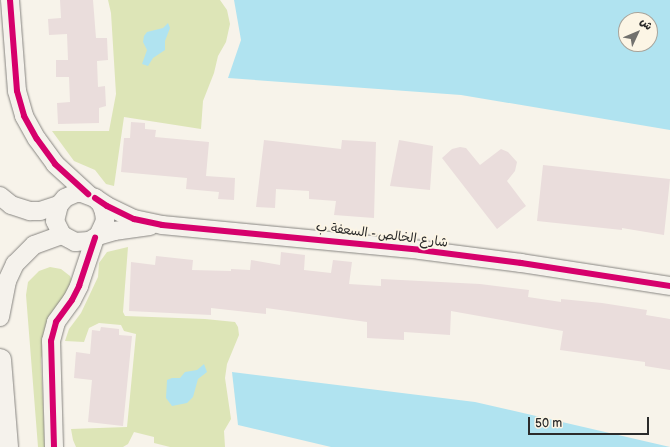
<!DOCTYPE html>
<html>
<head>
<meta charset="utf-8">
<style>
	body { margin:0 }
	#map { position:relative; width:670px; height:447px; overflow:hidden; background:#f7f3ea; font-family:"Balsamiq Sans","Playpen Sans Arabic",sans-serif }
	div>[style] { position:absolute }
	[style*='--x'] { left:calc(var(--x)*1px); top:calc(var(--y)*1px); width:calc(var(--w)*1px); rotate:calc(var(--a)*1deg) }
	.green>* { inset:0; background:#dde5b7 }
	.water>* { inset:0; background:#b0e3f0 }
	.building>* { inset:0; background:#eadddc }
	.roads { filter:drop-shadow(0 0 1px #878581) drop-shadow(0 0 1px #878581) }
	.street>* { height:18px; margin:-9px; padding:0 9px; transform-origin:9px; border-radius:9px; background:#f5f2ec }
	.secondary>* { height:22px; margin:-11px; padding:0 11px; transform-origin:11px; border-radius:11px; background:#f5f2ec }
	.cycleway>* { height:6px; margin:-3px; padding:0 3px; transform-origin:3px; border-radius:3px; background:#d6006c }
	span { translate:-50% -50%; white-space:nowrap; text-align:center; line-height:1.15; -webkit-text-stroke:3.5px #fcf5e5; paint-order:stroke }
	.street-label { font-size:13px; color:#2b2b2b }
	.north { position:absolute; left:618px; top:12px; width:40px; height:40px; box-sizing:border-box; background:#fcf5e5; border:1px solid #a8a49b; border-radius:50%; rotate:46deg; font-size:11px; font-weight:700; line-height:16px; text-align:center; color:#2b2b2b }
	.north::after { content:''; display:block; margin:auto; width:14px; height:18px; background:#72716e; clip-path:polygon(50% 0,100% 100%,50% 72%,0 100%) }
	.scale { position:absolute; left:528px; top:417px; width:121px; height:18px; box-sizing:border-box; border:2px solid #2b2b2b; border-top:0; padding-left:5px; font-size:12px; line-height:14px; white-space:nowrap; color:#2b2b2b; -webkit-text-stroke:3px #fcf5e5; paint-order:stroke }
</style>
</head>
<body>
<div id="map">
	<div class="green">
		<div style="clip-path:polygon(108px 0,220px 0,227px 10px,230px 24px,226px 42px,218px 56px,214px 73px,203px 101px,201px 129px,124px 117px,114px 186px,106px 184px,95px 170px,74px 161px,52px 131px,109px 131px,116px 94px,111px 13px)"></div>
		<div style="clip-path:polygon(128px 247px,123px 312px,125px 316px,205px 319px,235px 322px,238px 327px,239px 335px,227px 364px,225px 378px,231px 419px,224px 431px,225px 447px,170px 447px,154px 443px,154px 437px,134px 432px,128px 444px,123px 447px,76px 447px,73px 440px,71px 429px,127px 427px,136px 334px,124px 331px,121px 325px,99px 323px,89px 328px,84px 342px,65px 341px,69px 329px,81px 313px,98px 277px,99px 263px,107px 252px)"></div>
		<div style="clip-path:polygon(50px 267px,61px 269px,70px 276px,76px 291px,46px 343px,41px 359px,45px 447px,38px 447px,26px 295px,28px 282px,39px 271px)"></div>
	</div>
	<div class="water">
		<div style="clip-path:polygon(evenodd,234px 0,670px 0,670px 130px,461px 95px,228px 78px,241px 40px,234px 0,626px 20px,650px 20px,650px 44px,626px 44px,626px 20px)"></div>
		<div style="clip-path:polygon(168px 23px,170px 28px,165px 41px,165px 50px,153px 58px,148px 66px,142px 64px,147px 50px,143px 42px,144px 36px,147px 32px,163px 28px)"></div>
		<div style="clip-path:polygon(204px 364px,207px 372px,198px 379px,193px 397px,187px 403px,172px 406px,166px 398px,167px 380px,172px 378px,180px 378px,185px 372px,197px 370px)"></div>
		<div style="clip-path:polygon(232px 372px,475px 402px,670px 447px,331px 447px,238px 425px)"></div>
	</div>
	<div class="building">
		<div style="clip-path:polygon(60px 0,93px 0,96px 38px,107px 38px,108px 60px,97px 61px,98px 87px,105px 86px,106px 106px,99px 108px,99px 123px,58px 124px,57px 103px,70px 102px,69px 77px,56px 77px,56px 60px,68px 60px,67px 34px,49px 35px,48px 19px,61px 18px)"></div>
		<div style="clip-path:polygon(131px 122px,145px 123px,145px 129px,156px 130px,155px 137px,209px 142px,206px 176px,235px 178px,234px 200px,218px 199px,219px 192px,186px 189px,187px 178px,121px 172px,124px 138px,130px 138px)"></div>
		<div style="clip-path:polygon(264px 140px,341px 149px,342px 140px,376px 142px,374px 218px,334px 215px,336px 201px,309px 199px,309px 191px,276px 189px,275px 208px,256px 207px)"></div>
		<div style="clip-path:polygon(399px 140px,433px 146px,430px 190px,390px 186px)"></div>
		<div style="clip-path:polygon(460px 147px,466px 148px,480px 165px,501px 149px,508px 152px,517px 162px,515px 171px,507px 181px,526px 206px,497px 229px,442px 158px,452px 149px)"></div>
		<div style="clip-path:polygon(543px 165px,670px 179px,664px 235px,622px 228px,622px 230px,537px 221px)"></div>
		<div style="clip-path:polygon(281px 252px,305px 255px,304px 270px,331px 273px,333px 260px,352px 262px,349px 284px,381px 286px,381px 279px,480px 284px,529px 290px,528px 297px,561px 302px,561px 299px,602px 303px,647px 310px,646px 315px,670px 319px,670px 370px,645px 366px,645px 362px,560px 350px,563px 331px,451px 311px,450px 335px,404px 332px,404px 340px,367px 338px,367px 322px,266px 308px,266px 314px,211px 308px,211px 315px,129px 311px,131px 262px,155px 265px,156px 256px,193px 260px,192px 270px,231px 271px,231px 269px,250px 270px,251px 260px,280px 265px)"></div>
		<div style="clip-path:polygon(101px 327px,119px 329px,119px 335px,132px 336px,123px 426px,88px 422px,92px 380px,74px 378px,76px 352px,90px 354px,92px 330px,100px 331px)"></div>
	</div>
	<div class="roads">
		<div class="street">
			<div style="--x:10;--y:0;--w:91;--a:85.6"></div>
			<div style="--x:17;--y:91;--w:26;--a:74"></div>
			<div style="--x:24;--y:116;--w:26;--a:61"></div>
			<div style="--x:37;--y:139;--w:31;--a:54"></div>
			<div style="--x:55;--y:164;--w:45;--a:42.3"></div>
			<div style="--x:0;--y:196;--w:14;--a:39"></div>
			<div style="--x:11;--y:205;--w:20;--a:18"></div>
			<div style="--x:30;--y:211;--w:10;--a:0"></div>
			<div style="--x:40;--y:211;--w:20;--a:-18"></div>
			<div style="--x:95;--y:198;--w:14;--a:34"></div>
			<div style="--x:107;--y:206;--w:30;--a:26"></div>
			<div style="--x:134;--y:219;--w:29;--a:12"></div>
			<div style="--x:162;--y:225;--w:259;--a:5.5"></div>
			<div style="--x:420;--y:250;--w:102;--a:7.3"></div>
			<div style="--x:521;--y:263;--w:151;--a:8.8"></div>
			<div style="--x:98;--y:236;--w:17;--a:-65"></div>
			<div style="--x:105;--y:221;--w:9;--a:-96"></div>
			<div style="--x:104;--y:212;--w:9;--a:-111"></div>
			<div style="--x:101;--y:204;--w:8;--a:-135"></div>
			<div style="--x:95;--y:198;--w:14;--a:-159"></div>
			<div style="--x:82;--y:193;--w:6;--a:180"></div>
			<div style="--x:76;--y:193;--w:12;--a:156"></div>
			<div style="--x:65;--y:198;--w:9;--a:131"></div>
			<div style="--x:59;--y:205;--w:16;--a:104"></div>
			<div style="--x:55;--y:221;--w:16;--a:63"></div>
			<div style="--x:62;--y:235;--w:15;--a:28"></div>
			<div style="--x:75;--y:242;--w:14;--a:-4"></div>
			<div style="--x:89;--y:241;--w:10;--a:-29"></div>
			<div style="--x:98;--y:236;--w:17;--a:-17"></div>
			<div style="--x:114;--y:231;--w:36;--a:-8"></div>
			<div style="--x:0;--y:317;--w:37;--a:-79"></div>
			<div style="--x:7;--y:281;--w:19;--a:-65"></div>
			<div style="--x:15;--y:264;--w:27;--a:-45"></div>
			<div style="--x:34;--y:245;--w:30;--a:-20"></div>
			<div style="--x:54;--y:447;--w:106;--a:-91.6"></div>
			<div style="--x:51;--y:341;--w:20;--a:-75"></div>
			<div style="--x:56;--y:322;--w:27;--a:-54"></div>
			<div style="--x:72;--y:300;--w:16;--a:-63"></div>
			<div style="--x:79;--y:286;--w:51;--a:-71.6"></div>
		</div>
		<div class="secondary">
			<div style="--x:0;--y:360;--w:87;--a:85.4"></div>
		</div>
	</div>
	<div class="cycleway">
		<div style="--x:10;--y:0;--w:91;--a:85.6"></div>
		<div style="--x:17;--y:91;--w:26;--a:74"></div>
		<div style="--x:24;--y:116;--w:26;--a:61"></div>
		<div style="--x:37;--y:139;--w:31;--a:54"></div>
		<div style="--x:55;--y:164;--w:45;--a:42.3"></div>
		<div style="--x:95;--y:198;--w:14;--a:34"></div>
		<div style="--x:107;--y:206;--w:30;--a:26"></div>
		<div style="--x:134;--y:219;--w:29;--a:12"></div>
		<div style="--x:162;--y:225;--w:259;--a:5.5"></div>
		<div style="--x:420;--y:250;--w:102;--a:7.3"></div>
		<div style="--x:521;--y:263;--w:151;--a:8.8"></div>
		<div style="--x:54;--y:447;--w:106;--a:-91.6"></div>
		<div style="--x:51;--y:341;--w:20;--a:-75"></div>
		<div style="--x:56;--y:322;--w:27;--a:-54"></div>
		<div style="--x:72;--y:300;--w:16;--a:-63"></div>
		<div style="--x:79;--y:286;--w:51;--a:-71.6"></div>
	</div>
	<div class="street-label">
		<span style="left:382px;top:235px;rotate:7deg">شارع الخالص - السعفة ب</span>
	</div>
	<div class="north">ش</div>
	<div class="scale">50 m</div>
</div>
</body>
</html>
